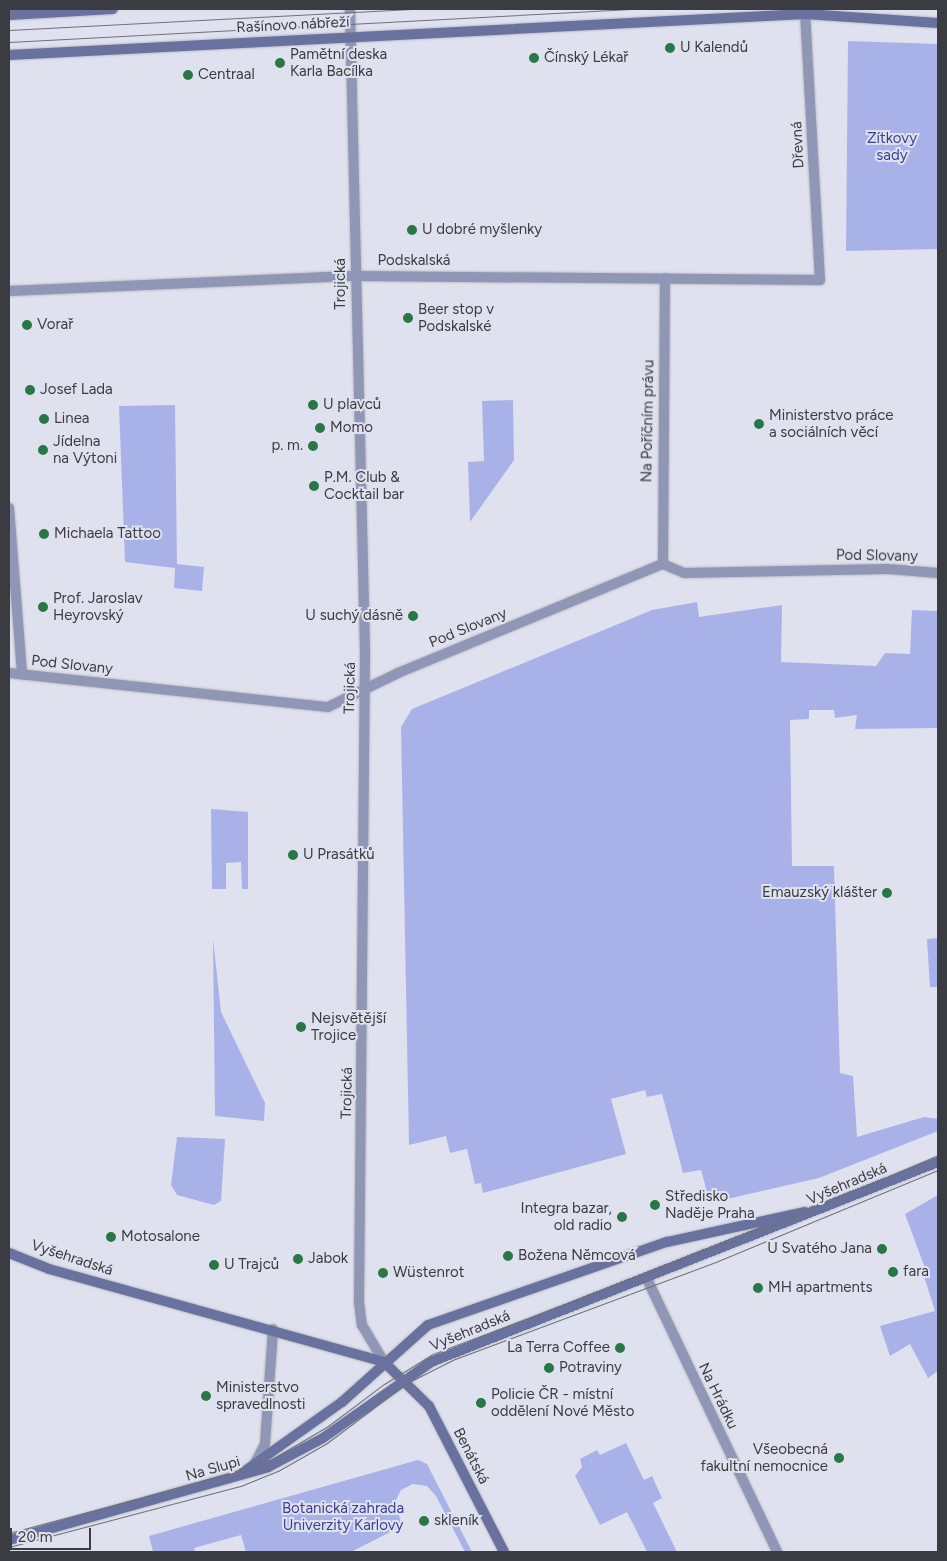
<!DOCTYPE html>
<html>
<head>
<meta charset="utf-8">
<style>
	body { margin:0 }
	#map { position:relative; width:947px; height:1561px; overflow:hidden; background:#dfe2ee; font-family:Figtree,sans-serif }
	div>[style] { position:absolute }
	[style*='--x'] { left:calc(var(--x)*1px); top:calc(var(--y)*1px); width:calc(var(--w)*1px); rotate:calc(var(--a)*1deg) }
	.green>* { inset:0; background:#a8b2e9 }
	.roads { filter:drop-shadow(0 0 1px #bbbdc8) drop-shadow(0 0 1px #bbbdc8) }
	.street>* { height:10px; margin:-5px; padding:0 5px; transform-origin:5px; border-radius:5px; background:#9096b5 }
	.secondary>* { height:10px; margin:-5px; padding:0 5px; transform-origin:5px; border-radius:5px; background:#69719e }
	.tram>* { height:1px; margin:-0.5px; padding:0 0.5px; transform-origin:0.5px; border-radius:0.5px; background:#6f7178 }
	.dots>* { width:14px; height:14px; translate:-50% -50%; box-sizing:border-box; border:2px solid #dfe2ee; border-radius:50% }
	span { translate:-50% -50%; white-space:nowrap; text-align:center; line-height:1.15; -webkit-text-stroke:4px #dfe2ee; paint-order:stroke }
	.street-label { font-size:15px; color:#3b3c41 }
	.poi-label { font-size:15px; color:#3b3c41 }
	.left { translate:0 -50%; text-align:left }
	.right { translate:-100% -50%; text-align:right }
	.park-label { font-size:15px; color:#3b4093 }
	.frame { position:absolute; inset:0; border:10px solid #3b3c41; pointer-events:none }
	.scale { position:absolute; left:10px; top:1528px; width:81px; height:22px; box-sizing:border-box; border:2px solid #3b3c41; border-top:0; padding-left:6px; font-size:15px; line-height:18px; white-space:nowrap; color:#3b3c41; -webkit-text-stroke:4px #dfe2ee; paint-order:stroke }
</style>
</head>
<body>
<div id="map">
	<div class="green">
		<div style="clip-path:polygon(848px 41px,938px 44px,938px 249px,846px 251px)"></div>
		<div style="clip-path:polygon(513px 400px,514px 460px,470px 522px,468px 462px,484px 461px,482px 401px)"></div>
		<div style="clip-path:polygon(175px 405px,177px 564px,204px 567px,202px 591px,174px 588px,175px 568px,125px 562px,119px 406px)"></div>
		<div style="clip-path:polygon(697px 602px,699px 617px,782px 605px,781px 662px,876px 666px,885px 653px,910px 654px,912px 610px,938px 611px,938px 728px,855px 729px,857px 715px,835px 718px,834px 710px,809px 710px,809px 719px,790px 720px,792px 866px,834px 866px,840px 1073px,853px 1076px,857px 1137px,924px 1117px,938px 1119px,938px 1131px,819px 1178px,710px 1203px,701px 1170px,683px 1173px,662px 1094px,647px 1097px,645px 1090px,611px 1099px,626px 1154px,483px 1193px,481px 1183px,475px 1184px,467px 1149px,450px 1153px,446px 1136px,409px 1145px,401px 727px,412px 709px,652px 610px)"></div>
		<div style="clip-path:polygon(211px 809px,248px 812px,248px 889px,242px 889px,241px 862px,226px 863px,226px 889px,212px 889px)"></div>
		<div style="clip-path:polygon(938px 938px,938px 987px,930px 987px,927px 939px)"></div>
		<div style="clip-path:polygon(213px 939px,221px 1012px,265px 1103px,264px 1121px,215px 1116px)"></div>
		<div style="clip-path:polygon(177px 1137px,225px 1139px,221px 1201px,214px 1205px,177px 1195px,171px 1185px)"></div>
		<div style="clip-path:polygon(938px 1195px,938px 1371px,928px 1378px,910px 1344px,890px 1356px,880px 1326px,935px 1311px,923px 1273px,926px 1271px,905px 1214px)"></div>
		<div style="clip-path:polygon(626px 1443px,644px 1480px,652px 1476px,662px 1498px,653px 1503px,677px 1552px,647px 1552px,627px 1512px,600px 1525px,575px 1476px,582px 1467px,580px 1459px,597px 1450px,600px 1455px)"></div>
		<div style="clip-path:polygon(418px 1460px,427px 1464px,472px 1552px,465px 1552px,436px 1496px,427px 1486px,413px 1484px,401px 1490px,395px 1502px,402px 1526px,351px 1552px,246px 1552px,241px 1535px,194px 1548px,195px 1552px,153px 1552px,149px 1536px)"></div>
	</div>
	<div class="roads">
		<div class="street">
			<div style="--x:350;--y:9;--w:643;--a:88.66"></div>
			<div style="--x:365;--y:652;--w:650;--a:90.53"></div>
			<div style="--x:359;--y:1302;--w:23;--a:83"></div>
			<div style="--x:362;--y:1325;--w:43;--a:59.3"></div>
			<div style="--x:9;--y:291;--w:347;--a:-2.5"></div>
			<div style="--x:356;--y:276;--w:464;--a:0.5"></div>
			<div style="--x:820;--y:280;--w:271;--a:-93.2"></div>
			<div style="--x:9;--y:508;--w:167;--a:85.5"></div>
			<div style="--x:663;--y:564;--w:286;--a:-89.6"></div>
			<div style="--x:9;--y:673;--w:321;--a:6.1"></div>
			<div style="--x:328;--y:707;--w:78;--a:-25.9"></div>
			<div style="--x:398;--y:673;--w:287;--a:-22.4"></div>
			<div style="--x:663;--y:564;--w:23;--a:23"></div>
			<div style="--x:684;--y:573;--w:204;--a:-1.1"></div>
			<div style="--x:888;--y:569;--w:50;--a:4.6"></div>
			<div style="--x:647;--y:1279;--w:302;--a:64.5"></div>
			<div style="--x:255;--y:1463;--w:21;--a:-62"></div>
			<div style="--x:265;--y:1444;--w:115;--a:-86"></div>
		</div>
		<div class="secondary">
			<div style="--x:9;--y:15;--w:104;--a:-3.3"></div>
			<div style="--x:9;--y:55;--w:797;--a:-2.95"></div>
			<div style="--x:805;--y:14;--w:133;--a:3.9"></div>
			<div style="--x:9;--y:1253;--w:43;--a:21.8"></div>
			<div style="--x:49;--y:1269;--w:348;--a:15.5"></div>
			<div style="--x:384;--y:1362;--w:63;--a:44.4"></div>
			<div style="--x:429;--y:1406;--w:164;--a:62.8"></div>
			<div style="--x:242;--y:1473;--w:123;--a:-35.4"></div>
			<div style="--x:342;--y:1402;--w:115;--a:-41.8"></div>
			<div style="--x:428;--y:1325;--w:253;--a:-19.2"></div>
			<div style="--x:667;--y:1242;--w:141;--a:-12.3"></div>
			<div style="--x:9;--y:1540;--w:269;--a:-15.7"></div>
			<div style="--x:268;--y:1467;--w:62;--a:-27.8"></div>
			<div style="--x:323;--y:1438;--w:132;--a:-35.1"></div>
			<div style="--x:431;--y:1362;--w:545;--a:-21.53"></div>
		</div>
	</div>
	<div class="tram">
		<div style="--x:9;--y:30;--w:408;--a:-3"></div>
		<div style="--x:9;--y:42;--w:623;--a:-3.04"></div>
		<div style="--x:9;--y:1533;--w:225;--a:-15"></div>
		<div style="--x:226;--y:1475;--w:49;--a:-19.2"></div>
		<div style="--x:272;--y:1459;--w:65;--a:-30.5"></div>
		<div style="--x:328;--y:1426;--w:70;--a:-36.9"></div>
		<div style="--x:384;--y:1384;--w:57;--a:-31.5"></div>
		<div style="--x:433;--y:1354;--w:383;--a:-20.8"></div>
		<div style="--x:791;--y:1218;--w:160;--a:-23.2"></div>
		<div style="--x:9;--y:1547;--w:242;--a:-14.8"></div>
		<div style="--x:243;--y:1485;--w:38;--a:-22"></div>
		<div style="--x:278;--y:1471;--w:56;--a:-29.7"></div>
		<div style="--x:327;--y:1443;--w:100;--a:-36.9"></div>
		<div style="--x:407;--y:1383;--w:54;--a:-26.6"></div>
		<div style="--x:455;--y:1359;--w:281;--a:-20.4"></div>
		<div style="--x:718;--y:1261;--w:238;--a:-22.5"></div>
	</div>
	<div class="dots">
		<div style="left:670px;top:48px;background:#297746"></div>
		<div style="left:534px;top:58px;background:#297746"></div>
		<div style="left:280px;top:63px;background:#297746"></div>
		<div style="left:188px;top:75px;background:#297746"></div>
		<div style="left:412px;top:230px;background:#297746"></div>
		<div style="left:408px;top:318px;background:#297746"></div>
		<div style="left:27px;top:325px;background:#297746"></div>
		<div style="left:30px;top:390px;background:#297746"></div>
		<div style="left:313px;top:405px;background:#297746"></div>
		<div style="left:44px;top:419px;background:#297746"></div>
		<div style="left:759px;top:424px;background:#297746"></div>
		<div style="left:320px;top:428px;background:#297746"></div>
		<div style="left:313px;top:446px;background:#297746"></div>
		<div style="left:43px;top:450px;background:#297746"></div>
		<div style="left:314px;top:486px;background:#297746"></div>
		<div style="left:44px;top:534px;background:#297746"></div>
		<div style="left:43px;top:607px;background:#297746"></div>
		<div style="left:413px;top:616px;background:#297746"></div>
		<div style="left:293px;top:855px;background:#297746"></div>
		<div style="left:887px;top:893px;background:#297746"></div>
		<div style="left:301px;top:1027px;background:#297746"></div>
		<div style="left:655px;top:1205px;background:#297746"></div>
		<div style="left:622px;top:1217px;background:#297746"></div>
		<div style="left:111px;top:1237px;background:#297746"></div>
		<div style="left:882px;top:1249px;background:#297746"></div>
		<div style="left:508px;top:1256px;background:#297746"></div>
		<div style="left:298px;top:1259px;background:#297746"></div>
		<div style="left:214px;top:1265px;background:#297746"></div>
		<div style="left:893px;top:1272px;background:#297746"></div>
		<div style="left:383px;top:1273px;background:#297746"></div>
		<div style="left:758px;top:1288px;background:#297746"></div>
		<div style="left:620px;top:1348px;background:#297746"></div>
		<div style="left:549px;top:1368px;background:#297746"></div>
		<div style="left:206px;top:1396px;background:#297746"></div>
		<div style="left:481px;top:1403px;background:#297746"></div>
		<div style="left:839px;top:1458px;background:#297746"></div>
		<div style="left:424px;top:1521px;background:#297746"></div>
	</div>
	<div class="street-label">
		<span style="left:293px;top:25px;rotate:-3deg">Rašínovo nábřeží</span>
		<span style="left:798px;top:145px;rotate:-93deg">Dřevná</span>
		<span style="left:414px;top:261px">Podskalská</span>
		<span style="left:341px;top:284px;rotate:-90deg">Trojická</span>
		<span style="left:648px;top:421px;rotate:-89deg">Na Poříčním právu</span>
		<span style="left:877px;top:556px;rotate:1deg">Pod Slovany</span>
		<span style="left:468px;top:628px;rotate:-22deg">Pod Slovany</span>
		<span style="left:72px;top:665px;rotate:6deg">Pod Slovany</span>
		<span style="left:350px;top:688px;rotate:-89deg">Trojická</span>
		<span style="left:347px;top:1093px;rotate:-89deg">Trojická</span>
		<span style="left:847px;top:1184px;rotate:-23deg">Vyšehradská</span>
		<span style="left:72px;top:1258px;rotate:18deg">Vyšehradská</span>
		<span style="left:470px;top:1331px;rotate:-22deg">Vyšehradská</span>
		<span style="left:718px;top:1396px;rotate:64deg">Na Hrádku</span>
		<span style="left:471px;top:1456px;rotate:63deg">Benátská</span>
		<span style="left:213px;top:1469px;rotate:-16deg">Na Slupi</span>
	</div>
	<div class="poi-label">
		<span class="left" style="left:680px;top:48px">U Kalendů</span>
		<span class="left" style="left:290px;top:63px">Pamětní deska<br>Karla Bacílka</span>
		<span class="left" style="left:544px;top:58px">Čínský Lékař</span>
		<span class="left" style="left:198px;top:75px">Centraal</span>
		<span class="left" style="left:422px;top:230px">U dobré myšlenky</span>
		<span class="left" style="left:418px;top:318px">Beer stop v<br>Podskalské</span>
		<span class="left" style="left:37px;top:325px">Vorař</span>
		<span class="left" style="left:40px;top:390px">Josef Lada</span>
		<span class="left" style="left:323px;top:405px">U plavců</span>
		<span class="left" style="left:769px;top:424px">Ministerstvo práce<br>a sociálních věcí</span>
		<span class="left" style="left:54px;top:419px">Linea</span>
		<span class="left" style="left:330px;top:428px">Momo</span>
		<span class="left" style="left:53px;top:450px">Jídelna<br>na Výtoni</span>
		<span class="right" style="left:303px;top:446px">p. m.</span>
		<span class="left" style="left:324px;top:486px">P.M. Club &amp;<br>Cocktail bar</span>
		<span class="left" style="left:54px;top:534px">Michaela Tattoo</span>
		<span class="left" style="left:53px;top:607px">Prof. Jaroslav<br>Heyrovský</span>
		<span class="right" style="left:403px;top:616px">U suchý dásně</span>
		<span class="left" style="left:303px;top:855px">U Prasátků</span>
		<span class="right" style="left:877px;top:893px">Emauzský klášter</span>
		<span class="left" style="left:311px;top:1027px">Nejsvětější<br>Trojice</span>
		<span class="left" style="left:665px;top:1205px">Středisko<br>Naděje Praha</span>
		<span class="right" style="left:612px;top:1217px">Integra bazar,<br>old radio</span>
		<span class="left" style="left:121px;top:1237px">Motosalone</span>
		<span class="right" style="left:872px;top:1249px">U Svatého Jana</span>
		<span class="left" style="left:518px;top:1256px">Božena Němcová</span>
		<span class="left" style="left:308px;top:1259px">Jabok</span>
		<span class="left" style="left:224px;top:1265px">U Trajců</span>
		<span class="left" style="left:903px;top:1272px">fara</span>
		<span class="left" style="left:393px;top:1273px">Wüstenrot</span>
		<span class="left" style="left:768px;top:1288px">MH apartments</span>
		<span class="right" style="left:610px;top:1348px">La Terra Coffee</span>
		<span class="left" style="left:559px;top:1368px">Potraviny</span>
		<span class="left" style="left:216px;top:1396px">Ministerstvo<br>spravedlnosti</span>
		<span class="left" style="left:491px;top:1403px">Policie ČR - místní<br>oddělení Nové Město</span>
		<span class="right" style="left:828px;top:1458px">Všeobecná<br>fakultní nemocnice</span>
		<span class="left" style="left:434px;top:1521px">skleník</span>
	</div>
	<div class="park-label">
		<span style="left:892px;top:147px">Zítkovy<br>sady</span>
		<span style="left:343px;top:1517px">Botanická zahrada<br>Univerzity Karlovy</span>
	</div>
	<div class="frame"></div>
	<div class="scale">20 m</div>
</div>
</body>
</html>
